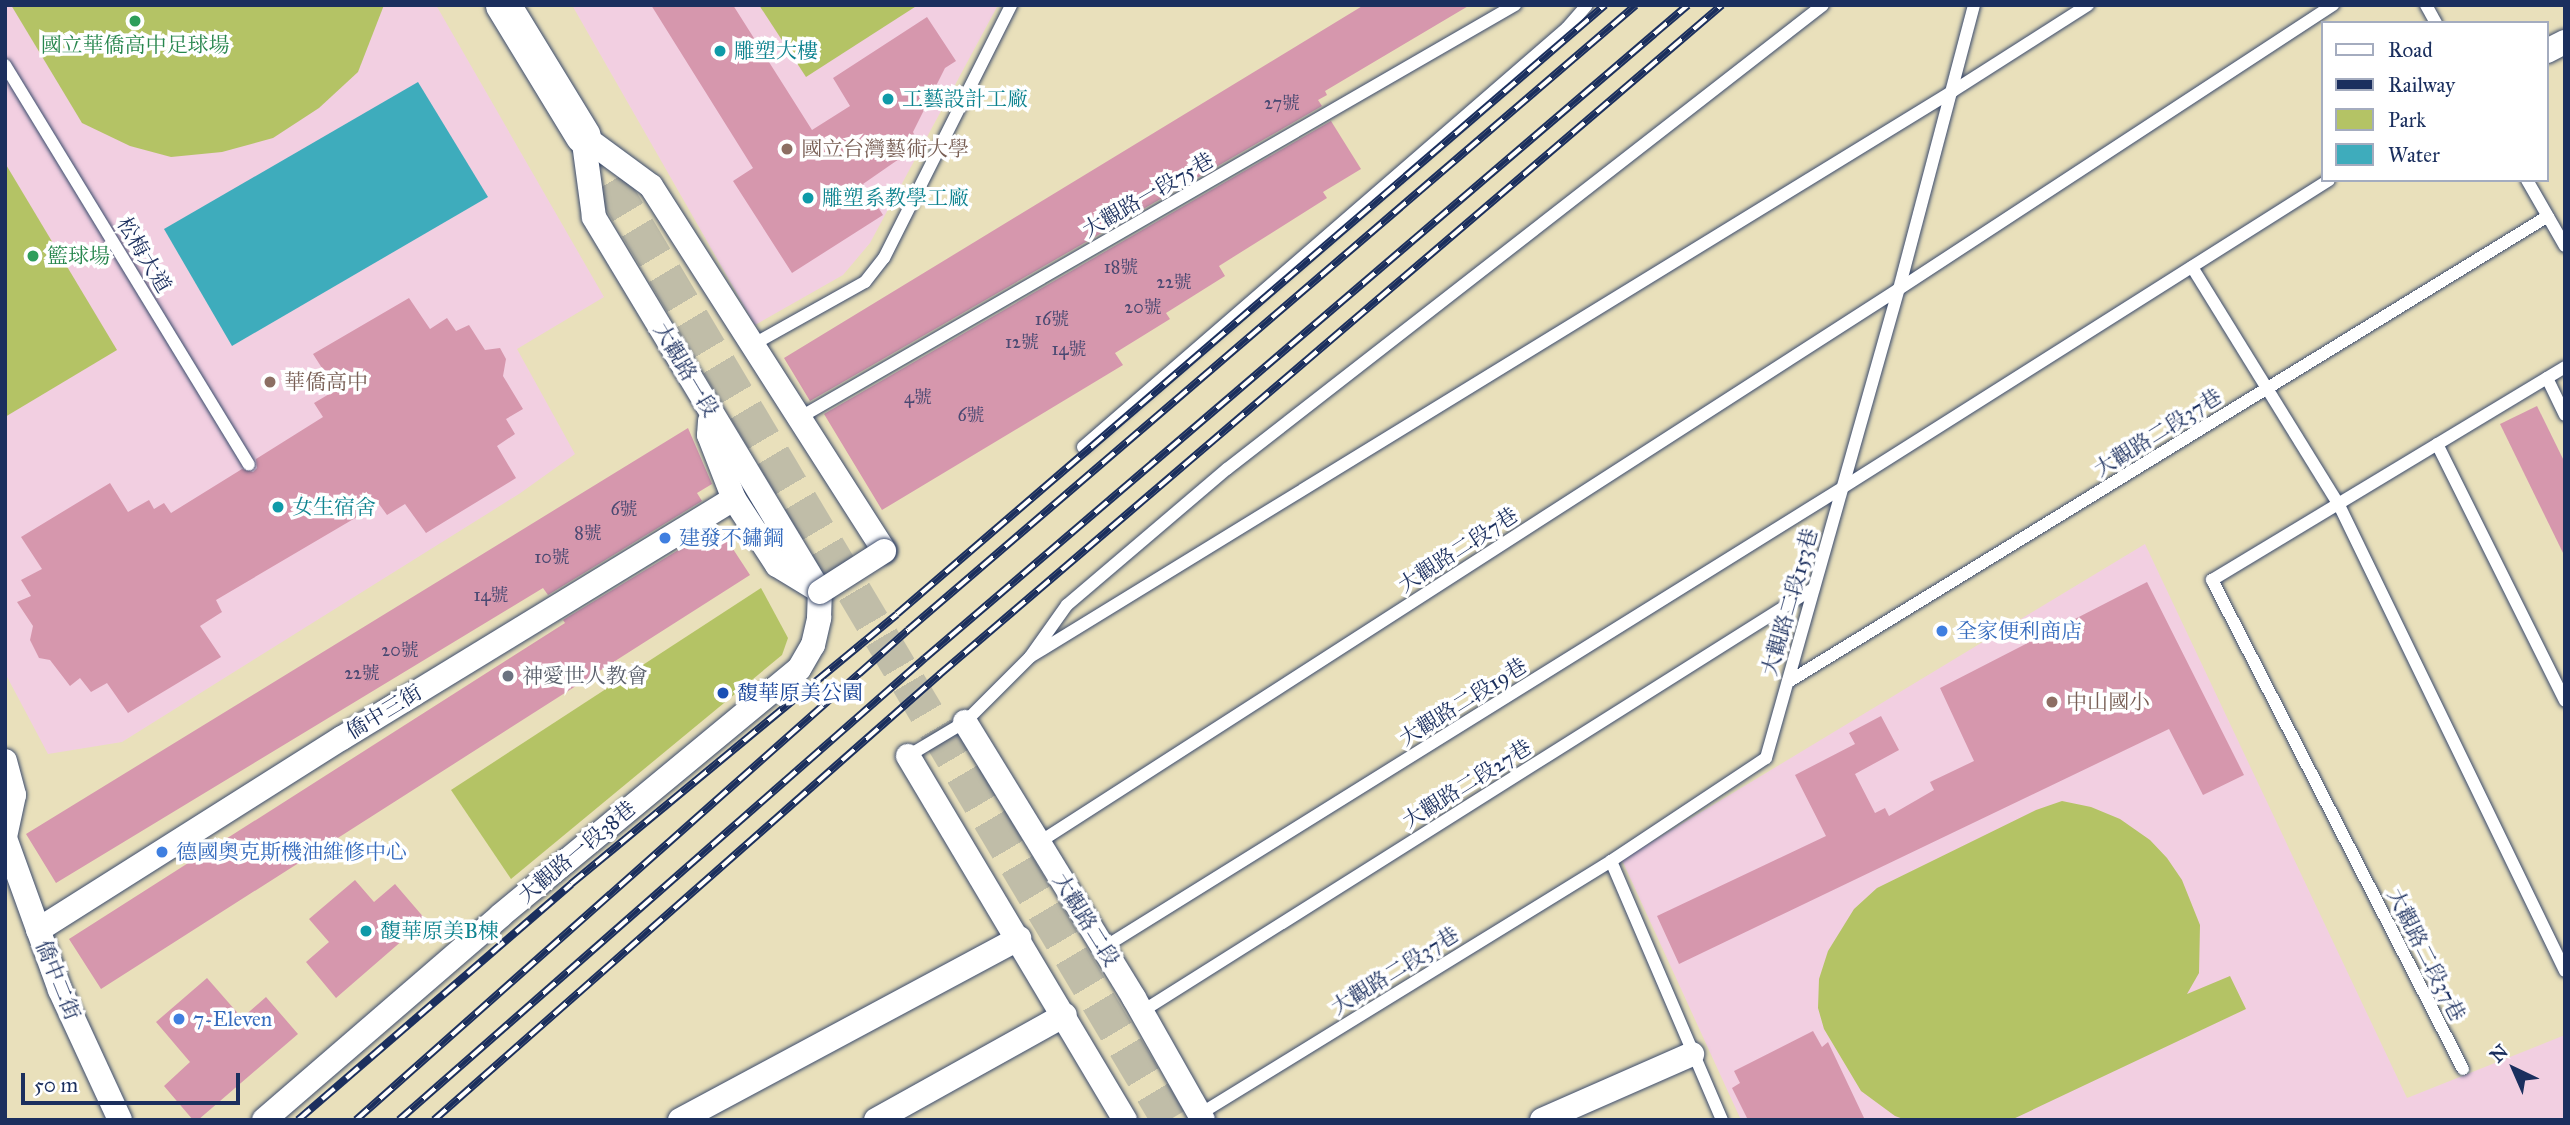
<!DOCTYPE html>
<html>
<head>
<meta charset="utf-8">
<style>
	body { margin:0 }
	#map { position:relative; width:2570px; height:1125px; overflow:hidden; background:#e9e0bb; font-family:"IM FELL Great Primer","Noto Serif TC",serif }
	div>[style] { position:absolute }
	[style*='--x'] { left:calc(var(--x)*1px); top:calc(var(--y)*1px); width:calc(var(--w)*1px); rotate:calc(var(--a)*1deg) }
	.built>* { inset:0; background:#f2cfe1 }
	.green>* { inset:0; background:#b4c365 }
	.water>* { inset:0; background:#3eacbc }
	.building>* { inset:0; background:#d697ad }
	.secondary-tunnel>* { height:35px; margin-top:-17.5px; transform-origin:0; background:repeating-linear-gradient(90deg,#c0bda8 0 35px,transparent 0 53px) }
	.roads { filter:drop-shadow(0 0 2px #3a4a6c) drop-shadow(0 0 2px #3a4a6c) }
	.service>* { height:12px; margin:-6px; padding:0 6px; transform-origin:6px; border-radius:6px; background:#fff }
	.minor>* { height:24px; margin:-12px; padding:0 12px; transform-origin:12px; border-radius:12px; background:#fff }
	.secondary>* { height:35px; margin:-17.5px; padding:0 17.5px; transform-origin:17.5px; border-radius:17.5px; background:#fff }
	.rail>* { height:8px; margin-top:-4px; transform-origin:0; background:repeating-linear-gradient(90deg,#fff 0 16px,#1b2f5e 0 32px); box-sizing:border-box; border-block:2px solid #1b2f5e }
	.bridges { filter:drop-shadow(0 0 2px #3a4a6c) drop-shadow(0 0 2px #3a4a6c) }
	.minor-bridge>* { height:24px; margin:-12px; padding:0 12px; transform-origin:12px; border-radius:12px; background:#fff }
	.dots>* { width:19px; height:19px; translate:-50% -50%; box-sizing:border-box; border:4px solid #fff; border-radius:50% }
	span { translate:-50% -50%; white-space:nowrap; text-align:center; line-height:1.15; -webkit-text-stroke:7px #fff; paint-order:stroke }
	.number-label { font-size:18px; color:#4a4972 }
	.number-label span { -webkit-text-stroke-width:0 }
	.leisure-label { font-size:21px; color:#27864d }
	.left { translate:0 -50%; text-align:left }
	.culture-label { font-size:21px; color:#0d838f }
	.education-label { font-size:21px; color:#785e54 }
	.street-label { font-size:21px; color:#1b2f5e }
	.shop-label { font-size:21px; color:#366cbe }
	.worship-label { font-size:21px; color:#5b616d }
	.transit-label { font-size:21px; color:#164399 }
	.frame { position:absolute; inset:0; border:7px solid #1b2f5e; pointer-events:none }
	.legend { position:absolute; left:2321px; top:21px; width:228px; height:161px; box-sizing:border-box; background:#fff; border:2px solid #a4acbf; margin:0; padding:9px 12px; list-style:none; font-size:21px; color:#1b2f5e }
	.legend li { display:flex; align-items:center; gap:14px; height:35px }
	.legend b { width:35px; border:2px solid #a4acbf }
	.north { position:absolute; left:2479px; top:1034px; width:70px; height:70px; -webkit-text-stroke:5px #fff; paint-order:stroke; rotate:316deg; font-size:19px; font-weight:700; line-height:28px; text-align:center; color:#1b2f5e }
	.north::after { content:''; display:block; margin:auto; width:24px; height:32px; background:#1b2f5e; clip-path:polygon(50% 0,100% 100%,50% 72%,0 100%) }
	.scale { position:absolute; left:21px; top:1073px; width:219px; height:32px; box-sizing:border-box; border:4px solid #1b2f5e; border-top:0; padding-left:9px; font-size:21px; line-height:24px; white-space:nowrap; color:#1b2f5e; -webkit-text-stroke:5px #fff; paint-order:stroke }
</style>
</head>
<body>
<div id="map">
	<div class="built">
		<div style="clip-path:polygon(5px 5px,436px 5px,604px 297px,517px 349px,575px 454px,519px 494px,122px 742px,48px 754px,5px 673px)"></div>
		<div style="clip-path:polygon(572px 5px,998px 5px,870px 243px,843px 275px,755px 325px)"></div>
		<div style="clip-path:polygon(2145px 544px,2407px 1098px,2565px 1035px,2565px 1120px,1741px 1120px,1622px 860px)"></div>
	</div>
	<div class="green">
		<div style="clip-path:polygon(11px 5px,384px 5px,358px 72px,319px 108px,273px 138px,222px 152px,171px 157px,130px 146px,82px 123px)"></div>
		<div style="clip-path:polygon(759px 5px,918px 5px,806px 77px)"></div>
		<div style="clip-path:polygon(5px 163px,117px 350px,5px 417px)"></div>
		<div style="clip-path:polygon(761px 588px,788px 638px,782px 655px,511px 879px,451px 790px)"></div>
		<div style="clip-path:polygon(2062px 801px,2091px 807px,2120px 819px,2150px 840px,2167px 858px,2182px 880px,2200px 925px,2199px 973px,2187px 994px,2230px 976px,2246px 1009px,2011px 1120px,1906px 1120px,1895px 1116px,1861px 1091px,1824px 1029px,1818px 1008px,1819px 979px,1828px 951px,1854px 909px,1877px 888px,2036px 810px)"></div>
	</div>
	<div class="water">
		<div style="clip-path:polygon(418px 82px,488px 197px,232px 346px,164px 229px)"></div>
	</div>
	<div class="building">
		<div style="clip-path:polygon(651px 5px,733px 5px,812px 130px,850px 106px,833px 78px,927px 17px,956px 61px,945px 68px,913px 132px,915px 136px,912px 150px,863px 184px,883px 215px,792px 273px,733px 181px,753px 168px)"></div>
		<div style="clip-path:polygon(1364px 5px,1470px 5px,1325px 91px,1327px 95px,1318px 100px,1322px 106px,810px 401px,784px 358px)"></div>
		<div style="clip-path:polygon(1331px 121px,1361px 169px,1323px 192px,1327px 198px,1219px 266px,1225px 276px,1166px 313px,1170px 319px,1115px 353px,1123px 365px,882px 510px,824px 414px)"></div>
		<div style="clip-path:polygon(409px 298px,430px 329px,447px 318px,456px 331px,469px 325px,485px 350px,500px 348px,506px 359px,503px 376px,523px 409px,506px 419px,515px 434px,497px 446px,516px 478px,426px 533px,405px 504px,387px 515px,379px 504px,216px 600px,222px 612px,200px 626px,221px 657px,128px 713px,107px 683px,91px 692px,80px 678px,70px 686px,50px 660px,39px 658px,30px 640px,33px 626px,17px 602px,31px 596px,21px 580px,42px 569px,21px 537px,110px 483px,128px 512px,149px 500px,154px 509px,164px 503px,171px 513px,242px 469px,253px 472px,257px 468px,256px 459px,323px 417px,314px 403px,336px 390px,313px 354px)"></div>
		<div style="clip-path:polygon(2537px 406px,2565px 463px,2565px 557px,2500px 424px)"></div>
		<div style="clip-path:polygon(688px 428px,712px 484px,697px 493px,702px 501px,548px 595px,543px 588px,56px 883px,26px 834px)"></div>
		<div style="clip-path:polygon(718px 526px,750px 575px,101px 989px,69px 939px,565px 623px,563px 620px)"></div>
		<div style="clip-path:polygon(2147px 582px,2244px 775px,2203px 795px,2169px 729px,1679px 964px,1657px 916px,1826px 836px,1795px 775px,1855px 744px,1849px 733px,1881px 716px,1899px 750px,1855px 774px,1875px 813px,1885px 808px,1889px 816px,1934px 790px,1930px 782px,1974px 761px,1940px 688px)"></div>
		<div style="clip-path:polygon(355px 880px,374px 902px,395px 884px,426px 920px,336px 998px,306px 962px,329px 942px,309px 919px)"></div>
		<div style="clip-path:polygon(207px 978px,242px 1018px,266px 997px,298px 1034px,198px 1120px,193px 1120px,164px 1086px,190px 1062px,156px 1022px)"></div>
		<div style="clip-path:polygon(1813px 1031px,1822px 1047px,1828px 1042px,1865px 1120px,1748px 1120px,1732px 1088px,1740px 1083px,1734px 1071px)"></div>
	</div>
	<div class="secondary-tunnel">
		<div style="--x:583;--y:136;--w:1145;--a:59.22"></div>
	</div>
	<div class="roads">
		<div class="service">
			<div style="--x:2426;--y:5;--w:21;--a:61"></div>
			<div style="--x:5;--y:65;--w:468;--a:58.6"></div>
			<div style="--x:2527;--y:180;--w:76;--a:60.1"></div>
			<div style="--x:2192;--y:267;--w:278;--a:58.3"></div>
			<div style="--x:2338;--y:503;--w:520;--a:64.12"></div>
			<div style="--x:754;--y:344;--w:127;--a:-29.2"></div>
			<div style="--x:865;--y:282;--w:31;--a:-52"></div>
			<div style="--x:884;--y:258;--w:283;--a:-63.3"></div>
			<div style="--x:2547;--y:378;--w:41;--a:64.1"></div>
			<div style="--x:799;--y:418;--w:827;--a:-29.98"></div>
			<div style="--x:2437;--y:444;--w:287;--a:63.5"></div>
			<div style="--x:1083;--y:447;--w:640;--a:-40.88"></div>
			<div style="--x:1567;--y:28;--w:30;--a:-49"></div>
			<div style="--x:1030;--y:657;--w:1083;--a:-31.52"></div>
			<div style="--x:1953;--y:91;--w:160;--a:-32.5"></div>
			<div style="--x:1788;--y:682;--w:891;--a:-31.51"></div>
			<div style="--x:908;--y:756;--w:66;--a:-30.8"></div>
			<div style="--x:965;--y:722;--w:92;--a:-45"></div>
			<div style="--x:1030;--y:657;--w:64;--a:-54.6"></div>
			<div style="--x:1067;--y:605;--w:210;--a:-40.4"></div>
			<div style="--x:1227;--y:469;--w:755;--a:-37.9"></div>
			<div style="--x:1038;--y:843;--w:1024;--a:-32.76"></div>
			<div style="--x:1899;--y:289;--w:519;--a:-33.2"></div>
			<div style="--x:1103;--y:948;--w:870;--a:-31.9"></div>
			<div style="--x:1842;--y:488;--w:576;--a:-32.31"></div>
			<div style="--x:1141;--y:1012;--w:795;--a:-32.21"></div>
			<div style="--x:2463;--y:1069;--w:550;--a:-117.17"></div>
			<div style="--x:2212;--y:580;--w:412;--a:-31.1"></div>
			<div style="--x:1200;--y:1114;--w:483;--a:-31.6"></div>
			<div style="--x:1722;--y:1120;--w:282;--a:-113.2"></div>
			<div style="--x:1611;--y:861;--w:186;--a:-33.6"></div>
			<div style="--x:1766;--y:758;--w:487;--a:-74.2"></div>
			<div style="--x:1899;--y:289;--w:294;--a:-75.2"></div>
		</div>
		<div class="minor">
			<div style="--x:2547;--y:51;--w:20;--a:-27"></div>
			<div style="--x:583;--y:136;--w:84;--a:36.3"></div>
			<div style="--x:651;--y:186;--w:433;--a:57.4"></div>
			<div style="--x:710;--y:421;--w:14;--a:94"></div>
			<div style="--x:709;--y:435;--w:69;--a:68.7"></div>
			<div style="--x:734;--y:499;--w:79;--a:56.9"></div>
			<div style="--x:777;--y:565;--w:50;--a:31.2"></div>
			<div style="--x:965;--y:722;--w:324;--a:58.5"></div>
			<div style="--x:1134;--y:998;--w:140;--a:60.5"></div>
			<div style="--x:908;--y:756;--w:424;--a:59.2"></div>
			<div style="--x:5;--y:761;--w:35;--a:75"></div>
			<div style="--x:14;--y:795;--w:43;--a:102.1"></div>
			<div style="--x:5;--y:838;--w:162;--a:70.1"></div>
			<div style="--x:60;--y:990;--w:143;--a:65.2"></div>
			<div style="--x:38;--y:930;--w:360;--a:-32.3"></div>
			<div style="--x:342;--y:738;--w:459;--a:-31.4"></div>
			<div style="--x:264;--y:1120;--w:312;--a:-40.8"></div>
			<div style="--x:500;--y:916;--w:388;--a:-39.6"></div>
			<div style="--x:799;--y:669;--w:28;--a:-60"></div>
			<div style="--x:813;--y:645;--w:28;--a:-77"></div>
			<div style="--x:819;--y:618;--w:26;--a:-88"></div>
			<div style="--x:820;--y:592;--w:438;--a:-121.1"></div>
			<div style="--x:594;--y:217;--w:82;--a:-97.7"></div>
			<div style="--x:680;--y:1120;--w:385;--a:-28.2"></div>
			<div style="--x:876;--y:1120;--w:216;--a:-29.1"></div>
			<div style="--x:1542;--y:1120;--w:164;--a:-23.7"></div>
		</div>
		<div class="secondary">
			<div style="--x:503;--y:5;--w:153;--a:58.6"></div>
		</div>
	</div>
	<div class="rail">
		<div style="--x:298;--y:1120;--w:361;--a:-40.8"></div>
		<div style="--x:571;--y:884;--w:423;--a:-39.6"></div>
		<div style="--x:897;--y:614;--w:934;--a:-40.7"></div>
		<div style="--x:356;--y:1120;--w:738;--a:-41.59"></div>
		<div style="--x:908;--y:630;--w:959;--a:-40.65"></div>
		<div style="--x:399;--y:1120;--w:700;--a:-41.29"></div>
		<div style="--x:925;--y:658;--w:1004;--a:-40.56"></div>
		<div style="--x:434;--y:1120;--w:675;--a:-41.39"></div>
		<div style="--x:940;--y:674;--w:1029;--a:-40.55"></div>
	</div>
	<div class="bridges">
		<div class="minor-bridge">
			<div style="--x:820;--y:592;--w:76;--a:-32.6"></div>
		</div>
	</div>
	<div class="dots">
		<div style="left:135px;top:21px;background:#2e9e5b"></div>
		<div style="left:720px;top:51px;background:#0f9aa8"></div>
		<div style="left:888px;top:99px;background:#0f9aa8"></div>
		<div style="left:787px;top:149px;background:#8d6e63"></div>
		<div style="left:808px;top:198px;background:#0f9aa8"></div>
		<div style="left:33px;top:256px;background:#2e9e5b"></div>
		<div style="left:270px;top:382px;background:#8d6e63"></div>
		<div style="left:278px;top:507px;background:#0f9aa8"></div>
		<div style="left:665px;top:538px;background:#3f7fe0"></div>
		<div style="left:1942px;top:631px;background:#3f7fe0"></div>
		<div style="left:508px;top:676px;background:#6b7280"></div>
		<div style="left:723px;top:693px;background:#1a4fb4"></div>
		<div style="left:2052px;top:702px;background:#8d6e63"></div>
		<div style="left:162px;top:852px;background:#3f7fe0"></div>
		<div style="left:366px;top:931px;background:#0f9aa8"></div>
		<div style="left:179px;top:1019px;background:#3f7fe0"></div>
	</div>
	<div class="number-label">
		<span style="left:1282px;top:103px">27號</span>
		<span style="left:1121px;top:267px">18號</span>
		<span style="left:1174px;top:282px">22號</span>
		<span style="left:1143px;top:307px">20號</span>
		<span style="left:1052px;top:319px">16號</span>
		<span style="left:1022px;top:342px">12號</span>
		<span style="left:1069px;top:349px">14號</span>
		<span style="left:918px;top:397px">4號</span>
		<span style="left:971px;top:415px">6號</span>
		<span style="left:624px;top:509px">6號</span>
		<span style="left:588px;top:533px">8號</span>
		<span style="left:552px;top:557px">10號</span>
		<span style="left:491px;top:595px">14號</span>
		<span style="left:400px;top:650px">20號</span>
		<span style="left:362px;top:673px">22號</span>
	</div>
	<div class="leisure-label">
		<span style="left:135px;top:45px">國立華僑高中足球場</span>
		<span class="left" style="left:47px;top:256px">籃球場</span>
	</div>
	<div class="culture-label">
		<span class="left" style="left:734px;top:51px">雕塑大樓</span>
		<span class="left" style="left:902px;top:99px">工藝設計工廠</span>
		<span class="left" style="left:822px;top:198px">雕塑系教學工廠</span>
		<span class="left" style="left:292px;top:507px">女生宿舍</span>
		<span class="left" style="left:380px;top:931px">馥華原美B棟</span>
	</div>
	<div class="education-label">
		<span class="left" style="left:801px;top:149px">國立台灣藝術大學</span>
		<span class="left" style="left:284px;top:382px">華僑高中</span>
		<span class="left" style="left:2066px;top:702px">中山國小</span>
	</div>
	<div class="street-label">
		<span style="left:1148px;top:195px;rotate:-30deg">大觀路一段75巷</span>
		<span style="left:144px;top:255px;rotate:59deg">松梅大道</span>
		<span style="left:686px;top:370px;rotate:59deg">大觀路一段</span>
		<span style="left:2158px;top:433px;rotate:-32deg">大觀路二段37巷</span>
		<span style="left:1458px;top:550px;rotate:-33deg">大觀路二段7巷</span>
		<span style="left:1790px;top:602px;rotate:-74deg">大觀路二段153巷</span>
		<span style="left:1463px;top:702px;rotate:-32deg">大觀路二段19巷</span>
		<span style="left:384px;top:712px;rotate:-31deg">僑中三街</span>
		<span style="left:1467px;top:784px;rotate:-32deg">大觀路二段27巷</span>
		<span style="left:577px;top:852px;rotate:-40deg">大觀路一段38巷</span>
		<span style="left:1086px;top:920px;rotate:58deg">大觀路二段</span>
		<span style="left:2426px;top:955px;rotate:63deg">大觀路二段37巷</span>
		<span style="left:1395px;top:971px;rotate:-32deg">大觀路二段37巷</span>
		<span style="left:58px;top:980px;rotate:68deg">僑中二街</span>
	</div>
	<div class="shop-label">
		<span class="left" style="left:679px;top:538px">建發不鏽鋼</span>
		<span class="left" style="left:1956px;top:631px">全家便利商店</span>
		<span class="left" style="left:176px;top:852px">德國奧克斯機油維修中心</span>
		<span class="left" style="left:193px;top:1019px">7-Eleven</span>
	</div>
	<div class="worship-label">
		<span class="left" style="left:522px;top:676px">神愛世人教會</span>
	</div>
	<div class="transit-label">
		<span class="left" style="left:737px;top:693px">馥華原美公園</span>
	</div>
	<div class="frame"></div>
	<ul class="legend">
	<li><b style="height:9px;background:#fff"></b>Road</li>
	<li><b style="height:9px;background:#1b2f5e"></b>Railway</li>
	<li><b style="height:19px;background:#b4c365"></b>Park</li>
	<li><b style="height:19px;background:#3eacbc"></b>Water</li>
	</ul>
	<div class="north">N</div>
	<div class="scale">50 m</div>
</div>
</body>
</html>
